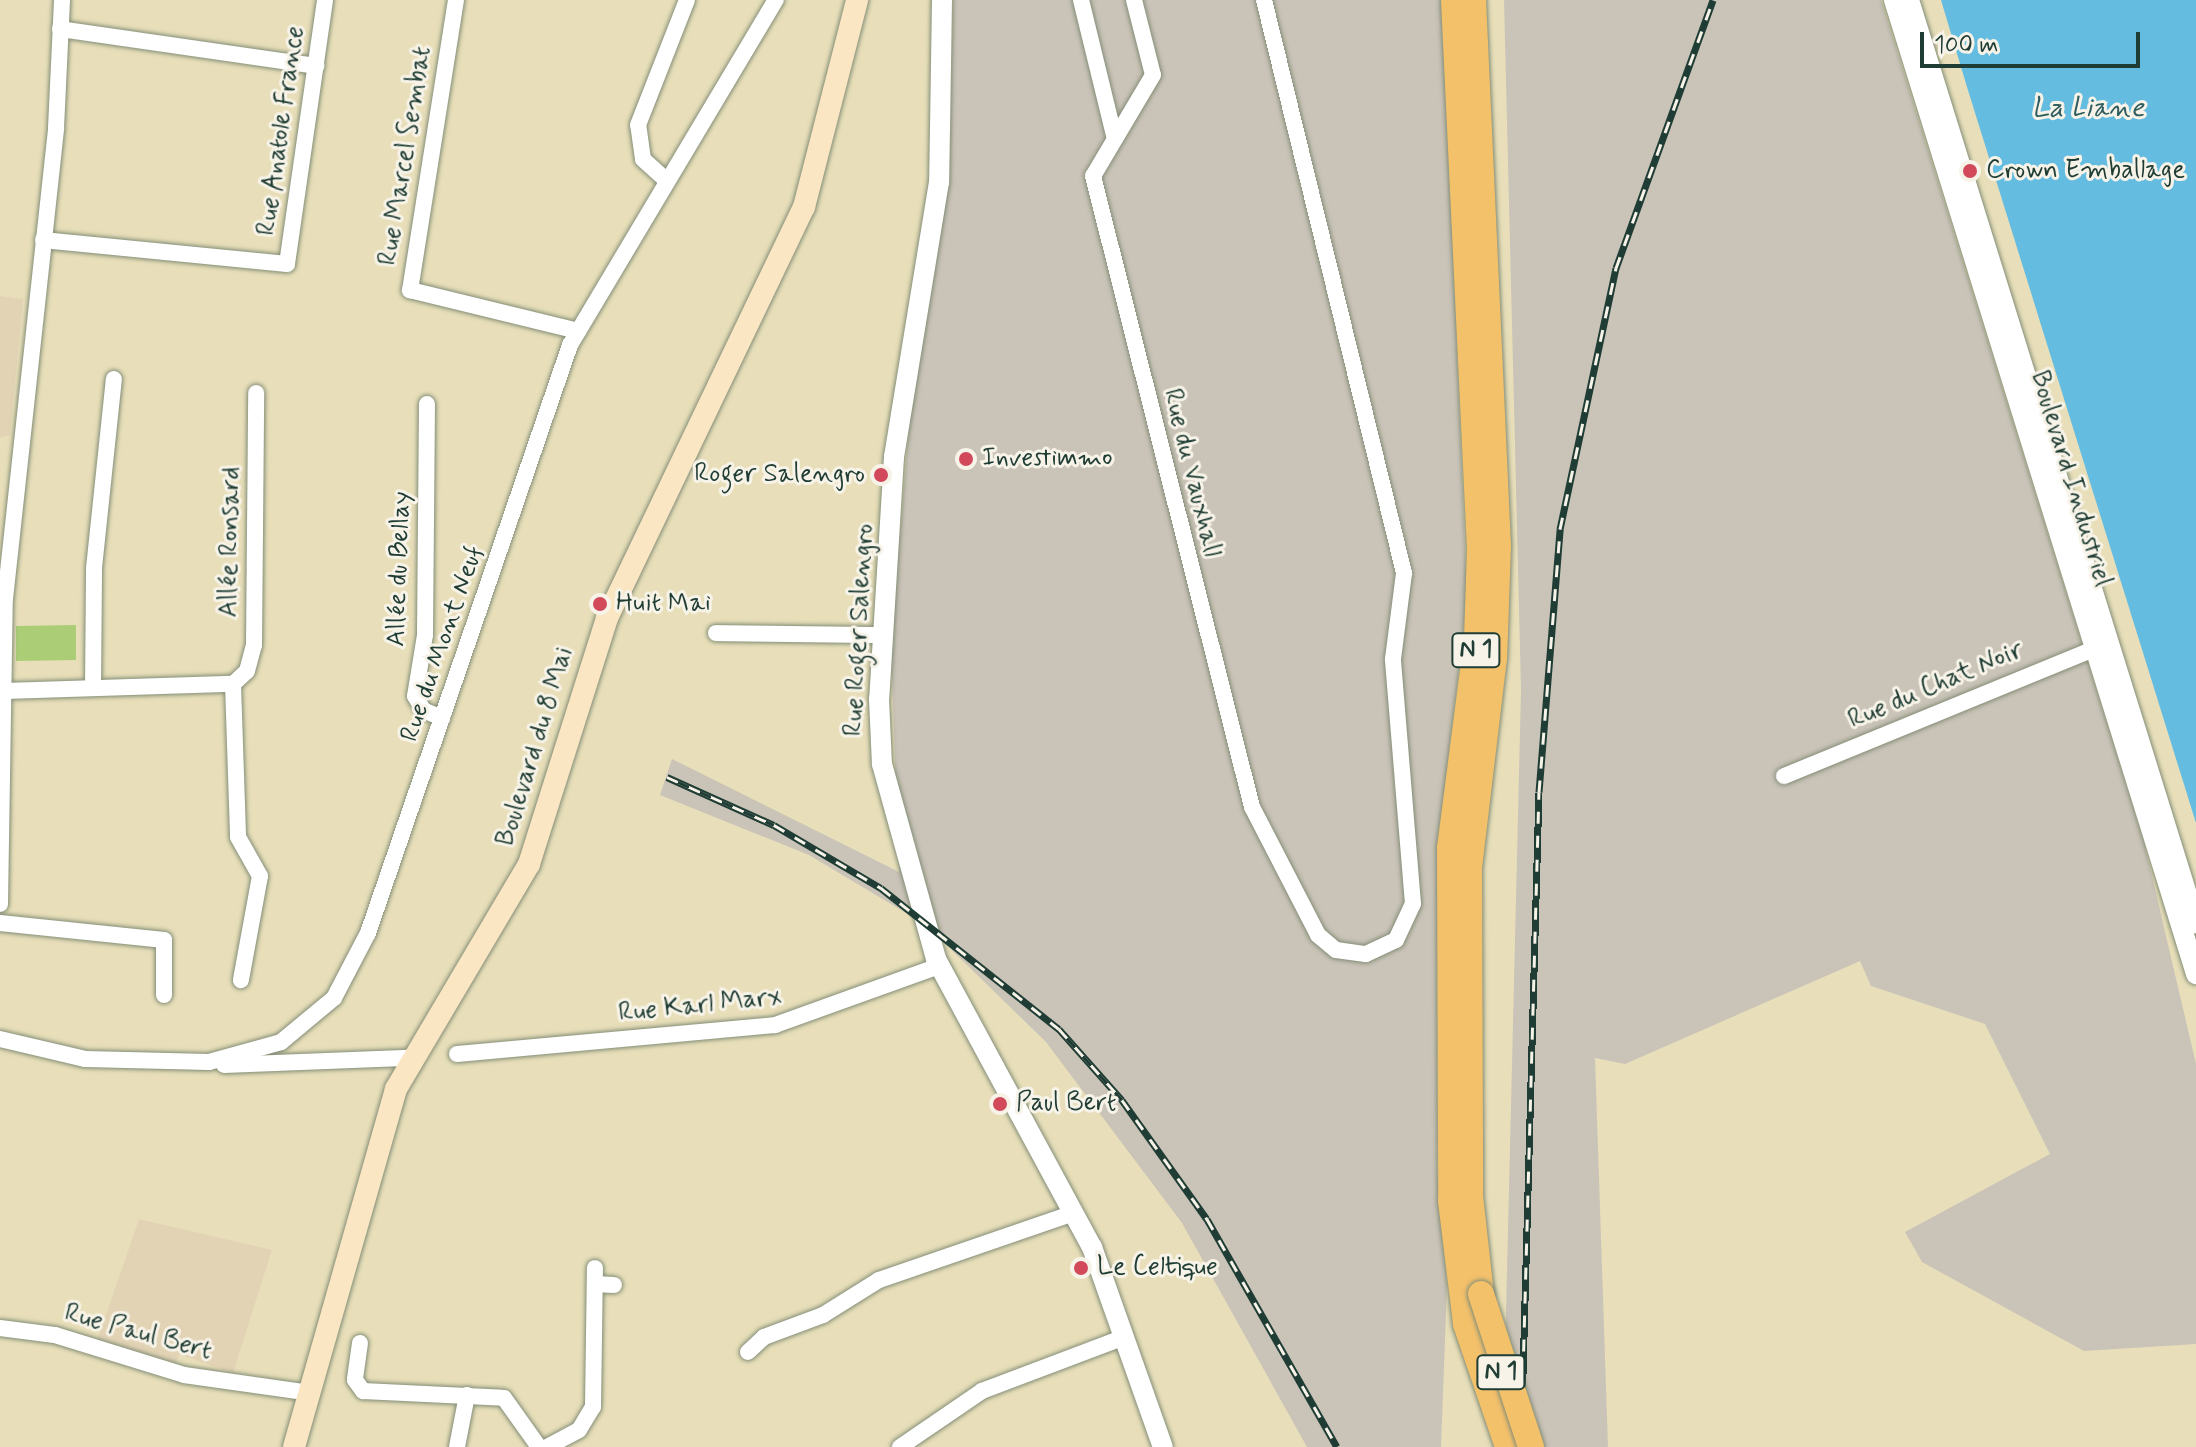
<!DOCTYPE html>
<html>
<head>
<meta charset="utf-8">
<style>
	body { margin:0 }
	#map { position:relative; width:2196px; height:1447px; overflow:hidden; background:#e8dfba; font-family:Mynerve,sans-serif }
	div>[style] { position:absolute }
	[style*='--x'] { left:calc(var(--x)*1px); top:calc(var(--y)*1px); width:calc(var(--w)*1px); rotate:calc(var(--a)*1deg) }
	.built>* { inset:0; background:#e2d3b5 }
	.industrial>* { inset:0; background:#cac3b8 }
	.green>* { inset:0; background:#abcd76 }
	.water>* { inset:0; background:#64bce1 }
	.roads { filter:drop-shadow(0 0 2px #848e77) drop-shadow(0 0 2px #848e77) }
	.minor>* { height:16px; margin:-8px; padding:0 8px; transform-origin:8px; border-radius:8px; background:#fff }
	.tertiary>* { height:20px; margin:-10px; padding:0 10px; transform-origin:10px; border-radius:10px; background:#fff }
	.secondary>* { height:22px; margin:-11px; padding:0 11px; transform-origin:11px; border-radius:11px; background:#fbe6c4 }
	.trunk>* { height:26px; margin:-13px; padding:0 13px; transform-origin:13px; border-radius:13px; background:#f4c16b }
	.rail>* { height:7px; margin-top:-3.5px; transform-origin:0; background:repeating-linear-gradient(90deg,#f7f3e8 0 12px,#1f3d34 0 24px); box-sizing:border-box; border-block:2px solid #1f3d34 }
	.bridges { filter:drop-shadow(0 0 2px #848e77) drop-shadow(0 0 2px #848e77) }
	.trunk-bridge>* { height:26px; margin:-13px; padding:0 13px; transform-origin:13px; border-radius:13px; background:#f4c16b }
	.dots>* { width:22px; height:22px; translate:-50% -50%; box-sizing:border-box; border:4px solid #f7f3e8; border-radius:50% }
	span { translate:-50% -50%; white-space:nowrap; text-align:center; line-height:1.15; -webkit-text-stroke:6px #f7f3e8; paint-order:stroke }
	.shield-label span { padding:2px 6px; background:#f7f3e8; border:2px solid; border-radius:6px; -webkit-text-stroke-width:0 }
	.shield-label { font-size:24px; color:#1f3d34; font-weight:700 }
	.street-label { font-size:26px; color:#1f3d34 }
	.poi-label { font-size:26px; color:#1f3d34 }
	.left { translate:0 -50%; text-align:left }
	.right { translate:-100% -50%; text-align:right }
	.water-label { font-size:28px; color:#305d5f; font-style:italic }
	.scale { position:absolute; left:1920px; top:32px; width:220px; height:36px; box-sizing:border-box; border:4px solid #1f3d34; border-top:0; padding-left:10px; font-size:24px; line-height:28px; white-space:nowrap; color:#1f3d34; -webkit-text-stroke:6px #f7f3e8; paint-order:stroke }
</style>
</head>
<body>
<div id="map">
	<div class="built">
		<div style="clip-path:polygon(0 296px,23px 299px,10px 435px,0 438px)"></div>
		<div style="clip-path:polygon(139px 1219px,272px 1250px,233px 1373px,179px 1354px,176px 1364px,97px 1341px)"></div>
	</div>
	<div class="industrial">
		<div style="clip-path:polygon(953px 0,1443px 0,1467px 601px,1438px 844px,1437px 1170px,1447px 1286px,1441px 1447px,1307px 1447px,1182px 1223px,1046px 1042px,926px 925px,809px 855px,660px 795px,672px 759px,899px 872px,891px 646px,912px 390px,950px 143px)"></div>
		<div style="clip-path:polygon(1504px 0,1881px 0,2144px 842px,2196px 1064px,2196px 1344px,2084px 1351px,1922px 1262px,1905px 1232px,2050px 1154px,1985px 1024px,1871px 986px,1860px 961px,1625px 1064px,1595px 1058px,1608px 1447px,1541px 1447px,1505px 1355px,1521px 690px)"></div>
	</div>
	<div class="green">
		<div style="clip-path:polygon(76px 625px,76px 660px,16px 661px,16px 626px)"></div>
	</div>
	<div class="water">
		<div style="clip-path:polygon(1941px 0,2196px 0,2196px 823px,1967px 87px)"></div>
	</div>
	<div class="roads">
		<div class="minor">
			<div style="--x:456;--y:0;--w:294;--a:99"></div>
			<div style="--x:410;--y:290;--w:173;--a:13.7"></div>
			<div style="--x:1081;--y:0;--w:143;--a:76.3"></div>
			<div style="--x:1134;--y:0;--w:77;--a:75.8"></div>
			<div style="--x:1153;--y:75;--w:117;--a:120.7"></div>
			<div style="--x:1093;--y:176;--w:651;--a:75.86"></div>
			<div style="--x:1252;--y:807;--w:144;--a:62.7"></div>
			<div style="--x:1318;--y:935;--w:23;--a:40"></div>
			<div style="--x:1336;--y:950;--w:30;--a:8"></div>
			<div style="--x:1366;--y:954;--w:33;--a:-25"></div>
			<div style="--x:1396;--y:940;--w:40;--a:-65"></div>
			<div style="--x:1413;--y:904;--w:246;--a:-94.7"></div>
			<div style="--x:1393;--y:659;--w:87;--a:-82.7"></div>
			<div style="--x:1404;--y:573;--w:590;--a:-103.73"></div>
			<div style="--x:60;--y:29;--w:259;--a:8.2"></div>
			<div style="--x:666;--y:180;--w:31;--a:-138"></div>
			<div style="--x:643;--y:159;--w:34;--a:-98"></div>
			<div style="--x:638;--y:125;--w:134;--a:-68.6"></div>
			<div style="--x:43;--y:240;--w:245;--a:5.6"></div>
			<div style="--x:287;--y:264;--w:267;--a:-81.8"></div>
			<div style="--x:427;--y:404;--w:231;--a:90.5"></div>
			<div style="--x:425;--y:635;--w:62;--a:99.3"></div>
			<div style="--x:415;--y:696;--w:16;--a:60"></div>
			<div style="--x:423;--y:710;--w:21;--a:23"></div>
			<div style="--x:716;--y:633;--w:167;--a:0.7"></div>
			<div style="--x:233;--y:684;--w:153;--a:88.1"></div>
			<div style="--x:238;--y:837;--w:45;--a:60.6"></div>
			<div style="--x:260;--y:876;--w:106;--a:100.4"></div>
			<div style="--x:93;--y:688;--w:120;--a:-89.5"></div>
			<div style="--x:94;--y:568;--w:190;--a:-84"></div>
			<div style="--x:4;--y:691;--w:229;--a:-1.8"></div>
			<div style="--x:233;--y:684;--w:19;--a:-43"></div>
			<div style="--x:247;--y:671;--w:27;--a:-75"></div>
			<div style="--x:254;--y:645;--w:252;--a:-89.5"></div>
			<div style="--x:1784;--y:776;--w:345;--a:-22.3"></div>
			<div style="--x:0;--y:904;--w:305;--a:-89.1"></div>
			<div style="--x:5;--y:599;--w:474;--a:-83.8"></div>
			<div style="--x:56;--y:128;--w:128;--a:-87.3"></div>
			<div style="--x:0;--y:923;--w:165;--a:5.9"></div>
			<div style="--x:164;--y:940;--w:55;--a:90"></div>
			<div style="--x:0;--y:1039;--w:87;--a:13.2"></div>
			<div style="--x:85;--y:1059;--w:124;--a:1.4"></div>
			<div style="--x:209;--y:1062;--w:75;--a:-15.5"></div>
			<div style="--x:281;--y:1042;--w:69;--a:-39.7"></div>
			<div style="--x:334;--y:998;--w:73;--a:-62.4"></div>
			<div style="--x:368;--y:933;--w:622;--a:-71.04"></div>
			<div style="--x:570;--y:345;--w:402;--a:-59.2"></div>
			<div style="--x:457;--y:1054;--w:319;--a:-5.2"></div>
			<div style="--x:775;--y:1025;--w:174;--a:-19.8"></div>
			<div style="--x:224;--y:1065;--w:186;--a:-2.2"></div>
			<div style="--x:595;--y:1284;--w:19;--a:3"></div>
			<div style="--x:0;--y:1328;--w:55;--a:7.3"></div>
			<div style="--x:55;--y:1335;--w:135;--a:17.2"></div>
			<div style="--x:184;--y:1375;--w:127;--a:8.1"></div>
			<div style="--x:360;--y:1343;--w:37;--a:98"></div>
			<div style="--x:355;--y:1380;--w:14;--a:54"></div>
			<div style="--x:363;--y:1391;--w:141;--a:2.8"></div>
			<div style="--x:504;--y:1398;--w:60;--a:54.5"></div>
			<div style="--x:748;--y:1352;--w:22;--a:-43"></div>
			<div style="--x:764;--y:1337;--w:63;--a:-20.4"></div>
			<div style="--x:823;--y:1315;--w:66;--a:-32"></div>
			<div style="--x:879;--y:1280;--w:206;--a:-19"></div>
			<div style="--x:457;--y:1447;--w:53;--a:-79.1"></div>
			<div style="--x:547;--y:1447;--w:36;--a:-28"></div>
			<div style="--x:579;--y:1430;--w:27;--a:-59"></div>
			<div style="--x:593;--y:1407;--w:139;--a:-89.2"></div>
			<div style="--x:900;--y:1447;--w:99;--a:-34.3"></div>
			<div style="--x:982;--y:1391;--w:153;--a:-20.7"></div>
		</div>
		<div class="tertiary">
			<div style="--x:942;--y:0;--w:182;--a:90.9"></div>
			<div style="--x:939;--y:182;--w:279;--a:99.3"></div>
			<div style="--x:894;--y:457;--w:242;--a:93.5"></div>
			<div style="--x:879;--y:699;--w:65;--a:87.4"></div>
			<div style="--x:882;--y:764;--w:202;--a:74.5"></div>
			<div style="--x:936;--y:959;--w:328;--a:61.6"></div>
			<div style="--x:1092;--y:1247;--w:212;--a:70.5"></div>
			<div style="--x:1894;--y:0;--w:1020;--a:72.77"></div>
			<div style="--x:1909;--y:0;--w:967;--a:72.73"></div>
		</div>
		<div class="secondary">
			<div style="--x:294;--y:1447;--w:372;--a:-74.1"></div>
			<div style="--x:396;--y:1089;--w:261;--a:-59.4"></div>
			<div style="--x:529;--y:864;--w:258;--a:-72.4"></div>
			<div style="--x:607;--y:618;--w:456;--a:-64.4"></div>
			<div style="--x:804;--y:207;--w:214;--a:-75.6"></div>
		</div>
		<div class="trunk">
			<div style="--x:1454;--y:0;--w:550;--a:87.29"></div>
			<div style="--x:1480;--y:549;--w:91;--a:91.9"></div>
			<div style="--x:1477;--y:640;--w:210;--a:97.4"></div>
			<div style="--x:1450;--y:848;--w:353;--a:89.8"></div>
			<div style="--x:1451;--y:1201;--w:124;--a:83"></div>
			<div style="--x:1466;--y:1324;--w:130;--a:71.1"></div>
			<div style="--x:1473;--y:0;--w:547;--a:87.38"></div>
			<div style="--x:1498;--y:546;--w:112;--a:92"></div>
			<div style="--x:1494;--y:658;--w:212;--a:96.8"></div>
			<div style="--x:1469;--y:869;--w:327;--a:89.8"></div>
			<div style="--x:1470;--y:1196;--w:99;--a:83.6"></div>
		</div>
	</div>
	<div class="rail">
		<div style="--x:667;--y:777;--w:117;--a:24.2"></div>
		<div style="--x:774;--y:825;--w:124;--a:30.5"></div>
		<div style="--x:881;--y:888;--w:227;--a:38.4"></div>
		<div style="--x:1059;--y:1029;--w:95;--a:48.4"></div>
		<div style="--x:1122;--y:1100;--w:146;--a:54.5"></div>
		<div style="--x:1207;--y:1219;--w:262;--a:60.3"></div>
		<div style="--x:1521;--y:1447;--w:655;--a:-88.43"></div>
		<div style="--x:1539;--y:792;--w:264;--a:-85.4"></div>
		<div style="--x:1560;--y:529;--w:267;--a:-77.9"></div>
		<div style="--x:1616;--y:268;--w:285;--a:-70.1"></div>
	</div>
	<div class="bridges">
		<div class="trunk-bridge">
			<div style="--x:1481;--y:1294;--w:161;--a:71.9"></div>
		</div>
	</div>
	<div class="dots">
		<div style="left:1970px;top:171px;background:#d1495b"></div>
		<div style="left:966px;top:459px;background:#d1495b"></div>
		<div style="left:881px;top:475px;background:#d1495b"></div>
		<div style="left:600px;top:604px;background:#d1495b"></div>
		<div style="left:1000px;top:1104px;background:#d1495b"></div>
		<div style="left:1081px;top:1268px;background:#d1495b"></div>
	</div>
	<div class="shield-label">
		<span style="left:1476px;top:650px">N 1</span>
		<span style="left:1501px;top:1372px">N 1</span>
	</div>
	<div class="street-label">
		<span style="left:282px;top:131px;rotate:-82deg">Rue Anatole France</span>
		<span style="left:406px;top:156px;rotate:-81deg">Rue Marcel Sembat</span>
		<span style="left:1191px;top:473px;rotate:76deg">Rue du Vauxhall</span>
		<span style="left:2070px;top:479px;rotate:73deg">Boulevard Industriel</span>
		<span style="left:231px;top:542px;rotate:-89deg">Allée Ronsard</span>
		<span style="left:400px;top:569px;rotate:-88deg">Allée du Bellay</span>
		<span style="left:860px;top:630px;rotate:-87deg">Rue Roger Salengro</span>
		<span style="left:443px;top:644px;rotate:-71deg">Rue du Mont Neuf</span>
		<span style="left:1936px;top:686px;rotate:-23deg">Rue du Chat Noir</span>
		<span style="left:536px;top:747px;rotate:-73deg">Boulevard du 8 Mai</span>
		<span style="left:700px;top:1006px;rotate:-6deg">Rue Karl Marx</span>
		<span style="left:138px;top:1333px;rotate:15deg">Rue Paul Bert</span>
	</div>
	<div class="poi-label">
		<span class="left" style="left:1986px;top:171px">Crown Emballage</span>
		<span class="left" style="left:982px;top:459px">Investimmo</span>
		<span class="right" style="left:865px;top:475px">Roger Salengro</span>
		<span class="left" style="left:616px;top:604px">Huit Mai</span>
		<span class="left" style="left:1016px;top:1104px">Paul Bert</span>
		<span class="left" style="left:1097px;top:1268px">Le Celtique</span>
	</div>
	<div class="water-label">
		<span style="left:2088px;top:109px">La Liane</span>
	</div>
	<div class="scale">100 m</div>
</div>
</body>
</html>
